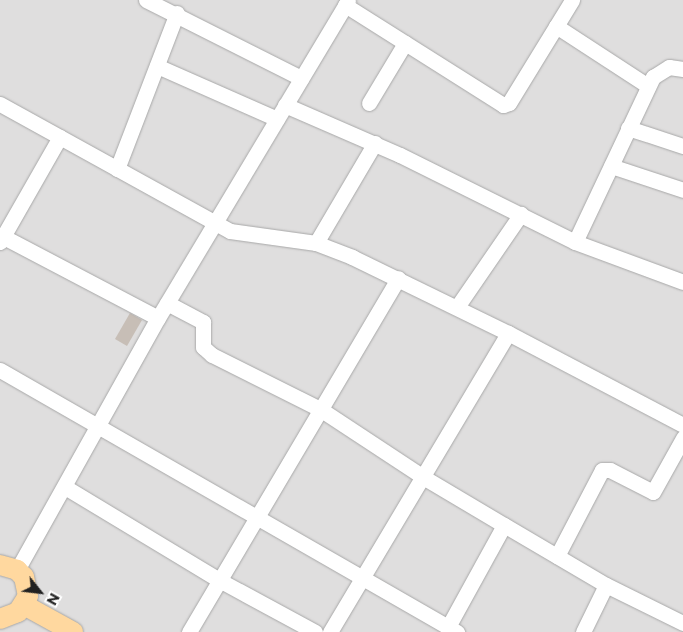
<!DOCTYPE html>
<html>
<head>
<meta charset="utf-8">
<style>
	body { margin:0 }
	#map { position:relative; width:683px; height:632px; overflow:hidden; background:#f2efe7; font-family:Montserrat,sans-serif }
	div>[style] { position:absolute }
	[style*='--x'] { left:calc(var(--x)*1px); top:calc(var(--y)*1px); width:calc(var(--w)*1px); rotate:calc(var(--a)*1deg) }
	.residential>* { inset:0; background:#dfdede }
	.building>* { inset:0; background:#c7beb6 }
	.roads { filter:drop-shadow(0 0 1px #a8a8a8) drop-shadow(0 0 1px #a8a8a8) }
	.minor>* { height:15px; margin:-7.5px; padding:0 7.5px; transform-origin:7.5px; border-radius:7.5px; background:#fff }
	.major>* { height:20px; margin:-10px; padding:0 10px; transform-origin:10px; border-radius:10px; background:#ffd89f }
	span { translate:-50% -50%; white-space:nowrap; text-align:center; line-height:1.15; -webkit-text-stroke:4.5px #fff; paint-order:stroke }
	.north { position:absolute; left:15px; top:567px; width:50px; height:50px; -webkit-text-stroke:4px #fff; paint-order:stroke; rotate:119deg; font-size:14px; font-weight:700; line-height:20px; text-align:center; color:#212121 }
	.north::after { content:''; display:block; margin:auto; width:18px; height:22px; background:#212121; clip-path:polygon(50% 0,100% 100%,50% 72%,0 100%) }
</style>
</head>
<body>
<div id="map">
	<div class="residential">
		<div style="clip-path:polygon(0 0,683px 0,683px 632px,0 632px)"></div>
	</div>
	<div class="building">
		<div style="clip-path:polygon(130px 313px,142px 320px,127px 346px,115px 339px)"></div>
	</div>
	<div class="roads">
		<div class="minor">
			<div style="--x:146;--y:0;--w:174;--a:26.7"></div>
			<div style="--x:345;--y:5;--w:187;--a:32.3"></div>
			<div style="--x:503;--y:105;--w:6;--a:-18"></div>
			<div style="--x:509;--y:103;--w:121;--a:-58.5"></div>
			<div style="--x:556;--y:26;--w:110;--a:33.1"></div>
			<div style="--x:157;--y:66;--w:131;--a:23.8"></div>
			<div style="--x:369;--y:103;--w:70;--a:-59"></div>
			<div style="--x:0;--y:104;--w:263;--a:28.9"></div>
			<div style="--x:230;--y:231;--w:87;--a:7.9"></div>
			<div style="--x:316;--y:243;--w:39;--a:21"></div>
			<div style="--x:352;--y:257;--w:174;--a:26"></div>
			<div style="--x:508;--y:333;--w:198;--a:27.7"></div>
			<div style="--x:285;--y:105;--w:125;--a:23.5"></div>
			<div style="--x:400;--y:155;--w:195;--a:26.4"></div>
			<div style="--x:575;--y:242;--w:115;--a:20.3"></div>
			<div style="--x:628;--y:128;--w:58;--a:18.1"></div>
			<div style="--x:611;--y:166;--w:76;--a:18.4"></div>
			<div style="--x:117;--y:169;--w:167;--a:-69"></div>
			<div style="--x:0;--y:235;--w:178;--a:27.7"></div>
			<div style="--x:0;--y:242;--w:121;--a:-60.3"></div>
			<div style="--x:575;--y:242;--w:183;--a:-64.7"></div>
			<div style="--x:653;--y:77;--w:19;--a:-32"></div>
			<div style="--x:669;--y:67;--w:14;--a:8"></div>
			<div style="--x:316;--y:243;--w:116;--a:-59.5"></div>
			<div style="--x:167;--y:303;--w:41;--a:27.8"></div>
			<div style="--x:203;--y:322;--w:25;--a:90"></div>
			<div style="--x:203;--y:347;--w:12;--a:42"></div>
			<div style="--x:212;--y:355;--w:121;--a:26.6"></div>
			<div style="--x:320;--y:409;--w:123;--a:33.4"></div>
			<div style="--x:423;--y:477;--w:94;--a:30.7"></div>
			<div style="--x:504;--y:525;--w:118;--a:30.5"></div>
			<div style="--x:606;--y:585;--w:86;--a:26.3"></div>
			<div style="--x:457;--y:307;--w:113;--a:-55.5"></div>
			<div style="--x:0;--y:370;--w:527;--a:29.83"></div>
			<div style="--x:65;--y:487;--w:180;--a:31.1"></div>
			<div style="--x:219;--y:580;--w:109;--a:28.4"></div>
			<div style="--x:557;--y:556;--w:97;--a:-62.4"></div>
			<div style="--x:602;--y:470;--w:8;--a:0"></div>
			<div style="--x:610;--y:470;--w:48;--a:27.1"></div>
			<div style="--x:653;--y:492;--w:62;--a:-60.9"></div>
			<div style="--x:17;--y:570;--w:289;--a:-60.8"></div>
			<div style="--x:158;--y:318;--w:370;--a:-59.1"></div>
			<div style="--x:448;--y:627;--w:116;--a:-61.2"></div>
			<div style="--x:189;--y:632;--w:411;--a:-59.4"></div>
			<div style="--x:330;--y:632;--w:348;--a:-59.2"></div>
			<div style="--x:583;--y:632;--w:52;--a:-63.9"></div>
		</div>
		<div class="major">
			<div style="--x:0;--y:565;--w:18;--a:16"></div>
			<div style="--x:17;--y:570;--w:10;--a:45"></div>
			<div style="--x:24;--y:577;--w:19;--a:78"></div>
			<div style="--x:28;--y:596;--w:19;--a:122"></div>
			<div style="--x:18;--y:612;--w:19;--a:159"></div>
			<div style="--x:24;--y:605;--w:56;--a:28.9"></div>
		</div>
	</div>
	<div class="north">N</div>
</div>
</body>
</html>
